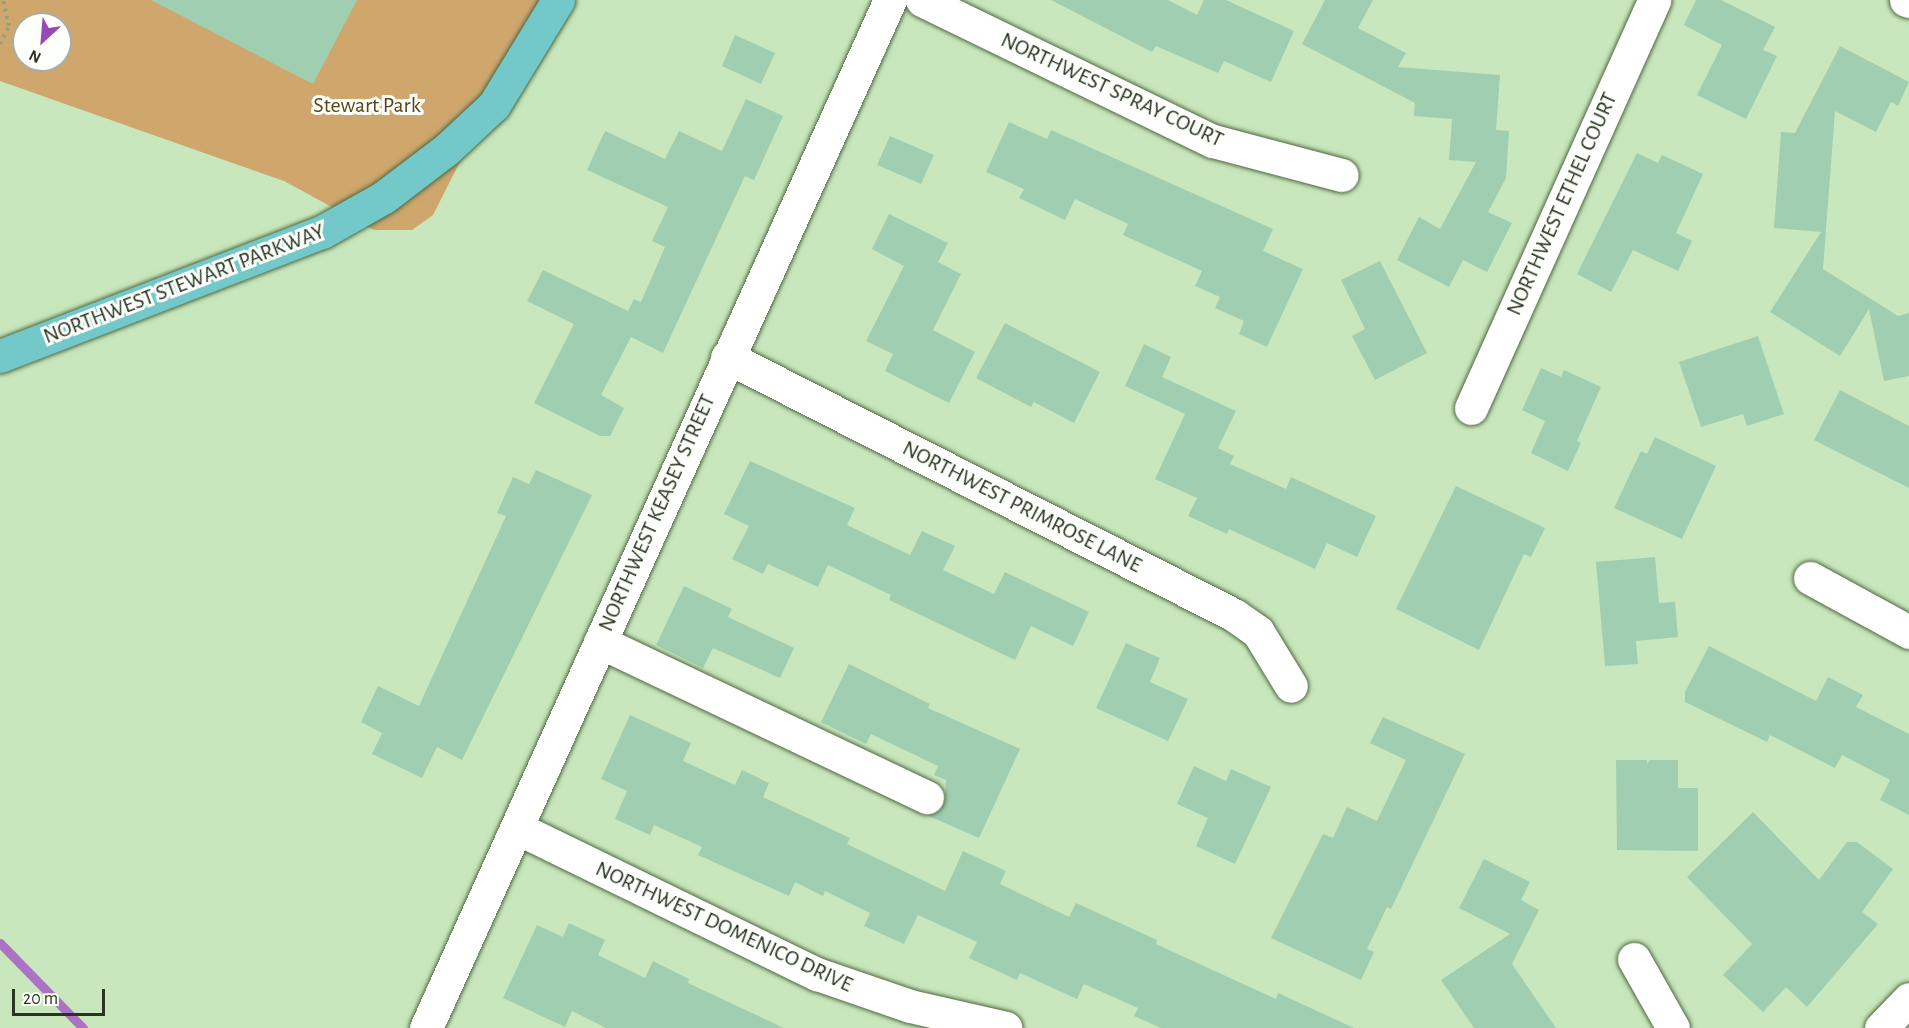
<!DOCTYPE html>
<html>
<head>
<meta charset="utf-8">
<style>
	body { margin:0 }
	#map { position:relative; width:1909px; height:1028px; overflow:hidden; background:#c9e7bc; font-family:"Alegreya Sans",sans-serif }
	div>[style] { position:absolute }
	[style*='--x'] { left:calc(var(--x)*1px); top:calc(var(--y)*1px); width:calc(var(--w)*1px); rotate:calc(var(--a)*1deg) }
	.green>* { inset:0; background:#cfa76d }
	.stream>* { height:9px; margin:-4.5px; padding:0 4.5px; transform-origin:4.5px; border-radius:4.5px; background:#ad72c4 }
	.building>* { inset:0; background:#9fcfb0 }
	.path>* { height:4px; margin-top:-2px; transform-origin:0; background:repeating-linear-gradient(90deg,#8da482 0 3px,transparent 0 7.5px) }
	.roads { filter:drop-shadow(0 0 2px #4e6841) drop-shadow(0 0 2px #4e6841) }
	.minor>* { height:33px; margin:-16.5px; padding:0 16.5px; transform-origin:16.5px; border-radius:16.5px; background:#fff }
	.major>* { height:33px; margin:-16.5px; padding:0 16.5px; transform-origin:16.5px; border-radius:16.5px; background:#73c8c9 }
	span { translate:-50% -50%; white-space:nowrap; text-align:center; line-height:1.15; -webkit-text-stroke:6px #fcfffa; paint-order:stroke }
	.street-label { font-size:22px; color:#293423 }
	.park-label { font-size:22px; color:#5d441c }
	.north { position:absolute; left:12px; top:12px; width:60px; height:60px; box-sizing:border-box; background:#fcfffa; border:2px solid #a8aea4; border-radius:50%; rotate:206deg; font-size:16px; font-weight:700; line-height:24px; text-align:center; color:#293423 }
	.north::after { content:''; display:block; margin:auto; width:21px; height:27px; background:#9948b7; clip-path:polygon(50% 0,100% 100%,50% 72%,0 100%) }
	.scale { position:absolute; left:12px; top:989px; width:93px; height:27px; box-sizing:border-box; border:3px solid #293423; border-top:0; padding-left:8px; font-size:18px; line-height:21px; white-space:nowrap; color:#293423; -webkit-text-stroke:4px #fcfffa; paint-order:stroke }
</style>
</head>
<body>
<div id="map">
	<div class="green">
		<div style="clip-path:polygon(evenodd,0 0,542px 0,433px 215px,412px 230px,374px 230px,284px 181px,0 81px,0 0,24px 24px,60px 24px,60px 60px,24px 60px,24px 24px)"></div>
	</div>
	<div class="stream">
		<div style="--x:0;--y:943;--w:119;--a:45.7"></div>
	</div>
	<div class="building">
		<div style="clip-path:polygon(151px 0,357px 0,313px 84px)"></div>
		<div style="clip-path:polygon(1051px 0,1168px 0,1197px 15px,1204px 0,1226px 0,1294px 31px,1271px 82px,1224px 61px,1218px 73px,1156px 46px,1152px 52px)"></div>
		<div style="clip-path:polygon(1325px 0,1373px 0,1358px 28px,1406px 53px,1398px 67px,1500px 75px,1496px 130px,1509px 131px,1506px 178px,1488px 212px,1512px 223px,1487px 272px,1463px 260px,1449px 287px,1397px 260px,1419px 217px,1440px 229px,1476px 162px,1449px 160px,1452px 119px,1414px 116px,1415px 103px,1302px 44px)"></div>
		<div style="clip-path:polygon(1696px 0,1721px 0,1775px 27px,1763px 50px,1777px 56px,1746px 119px,1697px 95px,1722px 45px,1684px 25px)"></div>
		<div style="clip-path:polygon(735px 35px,775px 53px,761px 84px,722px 66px)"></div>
		<div style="clip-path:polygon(1840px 46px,1909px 82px,1898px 106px,1891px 102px,1876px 132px,1835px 111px,1823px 269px,1898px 316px,1909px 313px,1909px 376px,1884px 381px,1869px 309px,1840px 356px,1770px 312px,1821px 232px,1774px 228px,1781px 132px,1795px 133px)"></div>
		<div style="clip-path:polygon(746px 99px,783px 116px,754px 180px,745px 176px,663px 353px,631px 337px,601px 395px,624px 408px,610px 436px,600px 436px,534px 403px,574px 324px,527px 301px,543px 270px,628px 311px,634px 299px,641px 302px,665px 247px,652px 241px,668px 207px,587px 170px,605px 131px,665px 159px,679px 131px,722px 151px)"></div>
		<div style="clip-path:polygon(1009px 122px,1047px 139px,1051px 130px,1273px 229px,1263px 251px,1303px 269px,1267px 347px,1239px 334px,1244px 321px,1215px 308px,1220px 297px,1195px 286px,1202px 271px,1123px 235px,1128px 224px,1075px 199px,1065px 220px,1019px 198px,1024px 189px,986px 172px)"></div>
		<div style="clip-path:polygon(890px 136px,934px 155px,921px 184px,877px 165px)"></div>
		<div style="clip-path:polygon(1637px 153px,1658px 163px,1662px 155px,1703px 174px,1676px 233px,1692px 241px,1678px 271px,1633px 250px,1611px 292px,1577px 274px)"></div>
		<div style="clip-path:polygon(889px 214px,948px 243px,938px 262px,961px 274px,933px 330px,975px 352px,949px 403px,885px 371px,893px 354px,866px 341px,904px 266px,872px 249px)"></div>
		<div style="clip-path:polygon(1380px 261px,1427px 353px,1375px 380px,1352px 336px,1365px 329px,1341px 280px)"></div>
		<div style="clip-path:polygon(1005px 323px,1100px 372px,1074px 423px,1034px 402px,1031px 407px,976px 378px)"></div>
		<div style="clip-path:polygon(1758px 336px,1784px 414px,1747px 426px,1743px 414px,1701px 427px,1679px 362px)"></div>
		<div style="clip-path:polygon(1144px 344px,1171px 357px,1162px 377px,1236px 411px,1218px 448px,1234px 456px,1230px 464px,1286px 489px,1291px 477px,1376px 516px,1357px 557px,1327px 543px,1315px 569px,1229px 529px,1227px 534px,1188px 516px,1197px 498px,1155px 479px,1185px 414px,1125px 386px)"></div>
		<div style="clip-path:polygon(1541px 368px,1561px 377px,1564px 370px,1601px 387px,1577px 441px,1581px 443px,1568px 471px,1531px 453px,1545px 421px,1522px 410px)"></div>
		<div style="clip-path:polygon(1840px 390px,1909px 426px,1909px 488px,1814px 440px)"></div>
		<div style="clip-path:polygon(1655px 437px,1716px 466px,1682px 539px,1614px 508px,1641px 451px,1647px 454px)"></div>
		<div style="clip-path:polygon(750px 461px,855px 508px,847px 525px,910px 555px,922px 531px,955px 546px,943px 570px,994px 594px,1005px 572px,1089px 612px,1073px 646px,1031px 626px,1015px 660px,889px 600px,891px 595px,828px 565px,818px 587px,768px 564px,763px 574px,732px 559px,749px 526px,724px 514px)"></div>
		<div style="clip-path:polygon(536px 470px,592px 495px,462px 760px,437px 747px,422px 778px,372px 754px,382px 733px,361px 722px,378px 686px,419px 706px,506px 516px,497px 513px,513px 477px,529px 484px)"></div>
		<div style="clip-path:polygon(1456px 486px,1545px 528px,1531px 557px,1524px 554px,1479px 650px,1396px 609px)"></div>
		<div style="clip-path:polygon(1655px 557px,1659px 603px,1675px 602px,1678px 637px,1636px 641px,1638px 664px,1605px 666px,1596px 562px)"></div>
		<div style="clip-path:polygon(684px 586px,732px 609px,728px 617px,794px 648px,780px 678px,713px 648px,703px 668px,656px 645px)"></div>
		<div style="clip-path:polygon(1126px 643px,1160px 658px,1150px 682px,1188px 699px,1168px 741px,1096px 708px)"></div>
		<div style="clip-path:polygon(1709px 646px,1816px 701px,1828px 677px,1863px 695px,1856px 707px,1909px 734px,1909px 815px,1880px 800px,1890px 780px,1842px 755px,1835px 768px,1770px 735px,1767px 742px,1685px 702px,1685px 692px)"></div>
		<div style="clip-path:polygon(849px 664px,930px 704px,928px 708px,1020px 749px,979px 838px,929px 816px,944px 804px,946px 780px,934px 775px,938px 766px,871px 734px,866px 744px,821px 722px)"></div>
		<div style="clip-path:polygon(630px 715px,691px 743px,683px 761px,735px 785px,742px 770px,769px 783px,763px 797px,850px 838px,847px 844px,945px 891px,963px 851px,1006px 871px,1000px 884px,1069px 917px,1076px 903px,1157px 940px,1156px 944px,1276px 999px,1278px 993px,1354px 1028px,1161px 1028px,1134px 1016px,1138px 1008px,1084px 984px,1077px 999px,1020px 973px,1017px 980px,969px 958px,977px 942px,918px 915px,904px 944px,864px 926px,870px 913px,825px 891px,823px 896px,795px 882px,789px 896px,698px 855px,702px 847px,654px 825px,650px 835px,615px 819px,627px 791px,601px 779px)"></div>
		<div style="clip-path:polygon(1383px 717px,1465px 754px,1391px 909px,1387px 907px,1367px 949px,1374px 952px,1361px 980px,1271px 938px,1323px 834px,1333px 838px,1347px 807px,1377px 821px,1406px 760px,1370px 743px)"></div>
		<div style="clip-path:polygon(1616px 760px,1647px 760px,1647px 764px,1650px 760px,1678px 760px,1678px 788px,1698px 788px,1698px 851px,1617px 850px)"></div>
		<div style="clip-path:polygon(1194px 766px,1226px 781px,1231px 769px,1271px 787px,1235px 864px,1196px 846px,1208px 818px,1177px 804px)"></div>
		<div style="clip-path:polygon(1753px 812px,1819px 880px,1847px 842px,1857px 842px,1893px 869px,1862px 912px,1878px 924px,1807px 1007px,1786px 987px,1763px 1012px,1723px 975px,1752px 944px,1687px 877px)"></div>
		<div style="clip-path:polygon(1484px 859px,1530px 882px,1521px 900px,1539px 910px,1512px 964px,1556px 1028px,1474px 1028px,1441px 980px,1510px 934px,1459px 908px)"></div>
		<div style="clip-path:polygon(569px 923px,605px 940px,598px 955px,645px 978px,653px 961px,689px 979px,688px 983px,784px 1028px,606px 1028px,572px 1011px,565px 1027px,503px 998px,537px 925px,563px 937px)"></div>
	</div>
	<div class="path">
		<div style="--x:0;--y:44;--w:20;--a:-63"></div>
		<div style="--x:9;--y:26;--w:27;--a:-103"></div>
	</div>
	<div class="roads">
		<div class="minor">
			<div style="--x:922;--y:0;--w:323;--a:25.9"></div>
			<div style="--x:1213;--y:141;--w:133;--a:14.8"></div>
			<div style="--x:1906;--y:0;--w:3;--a:18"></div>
			<div style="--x:727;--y:357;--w:569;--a:26.97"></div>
			<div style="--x:1234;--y:615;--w:29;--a:35"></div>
			<div style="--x:1258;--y:632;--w:63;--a:58.6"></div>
			<div style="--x:1471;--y:408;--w:447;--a:-65.8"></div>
			<div style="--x:1810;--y:578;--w:113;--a:28.6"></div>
			<div style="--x:600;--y:642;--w:362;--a:25.4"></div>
			<div style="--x:517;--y:828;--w:334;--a:26"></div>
			<div style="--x:817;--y:974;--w:98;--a:19"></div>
			<div style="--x:910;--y:1006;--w:98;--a:12.9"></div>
			<div style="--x:1634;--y:959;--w:79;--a:60.5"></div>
			<div style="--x:426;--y:1028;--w:1128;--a:-65.71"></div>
			<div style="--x:1881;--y:1028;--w:40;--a:-46"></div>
		</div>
		<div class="major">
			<div style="--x:0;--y:356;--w:345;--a:-21.1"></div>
			<div style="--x:322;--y:232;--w:71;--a:-29.4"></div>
			<div style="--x:384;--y:197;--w:79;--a:-37.3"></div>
			<div style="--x:447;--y:149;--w:64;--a:-43.1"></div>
			<div style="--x:494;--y:105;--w:123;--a:-58.6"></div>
		</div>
	</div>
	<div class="street-label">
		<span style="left:1112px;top:90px;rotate:25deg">NORTHWEST SPRAY COURT</span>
		<span style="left:1562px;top:204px;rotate:-66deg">NORTHWEST ETHEL COURT</span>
		<span style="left:184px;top:284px;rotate:-21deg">NORTHWEST STEWART PARKWAY</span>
		<span style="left:1022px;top:507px;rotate:27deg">NORTHWEST PRIMROSE LANE</span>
		<span style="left:657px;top:513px;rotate:-66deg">NORTHWEST KEASEY STREET</span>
		<span style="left:724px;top:927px;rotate:25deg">NORTHWEST DOMENICO DRIVE</span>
	</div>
	<div class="park-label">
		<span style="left:367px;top:106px">Stewart Park</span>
	</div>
	<div class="north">N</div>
	<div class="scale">20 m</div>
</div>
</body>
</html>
